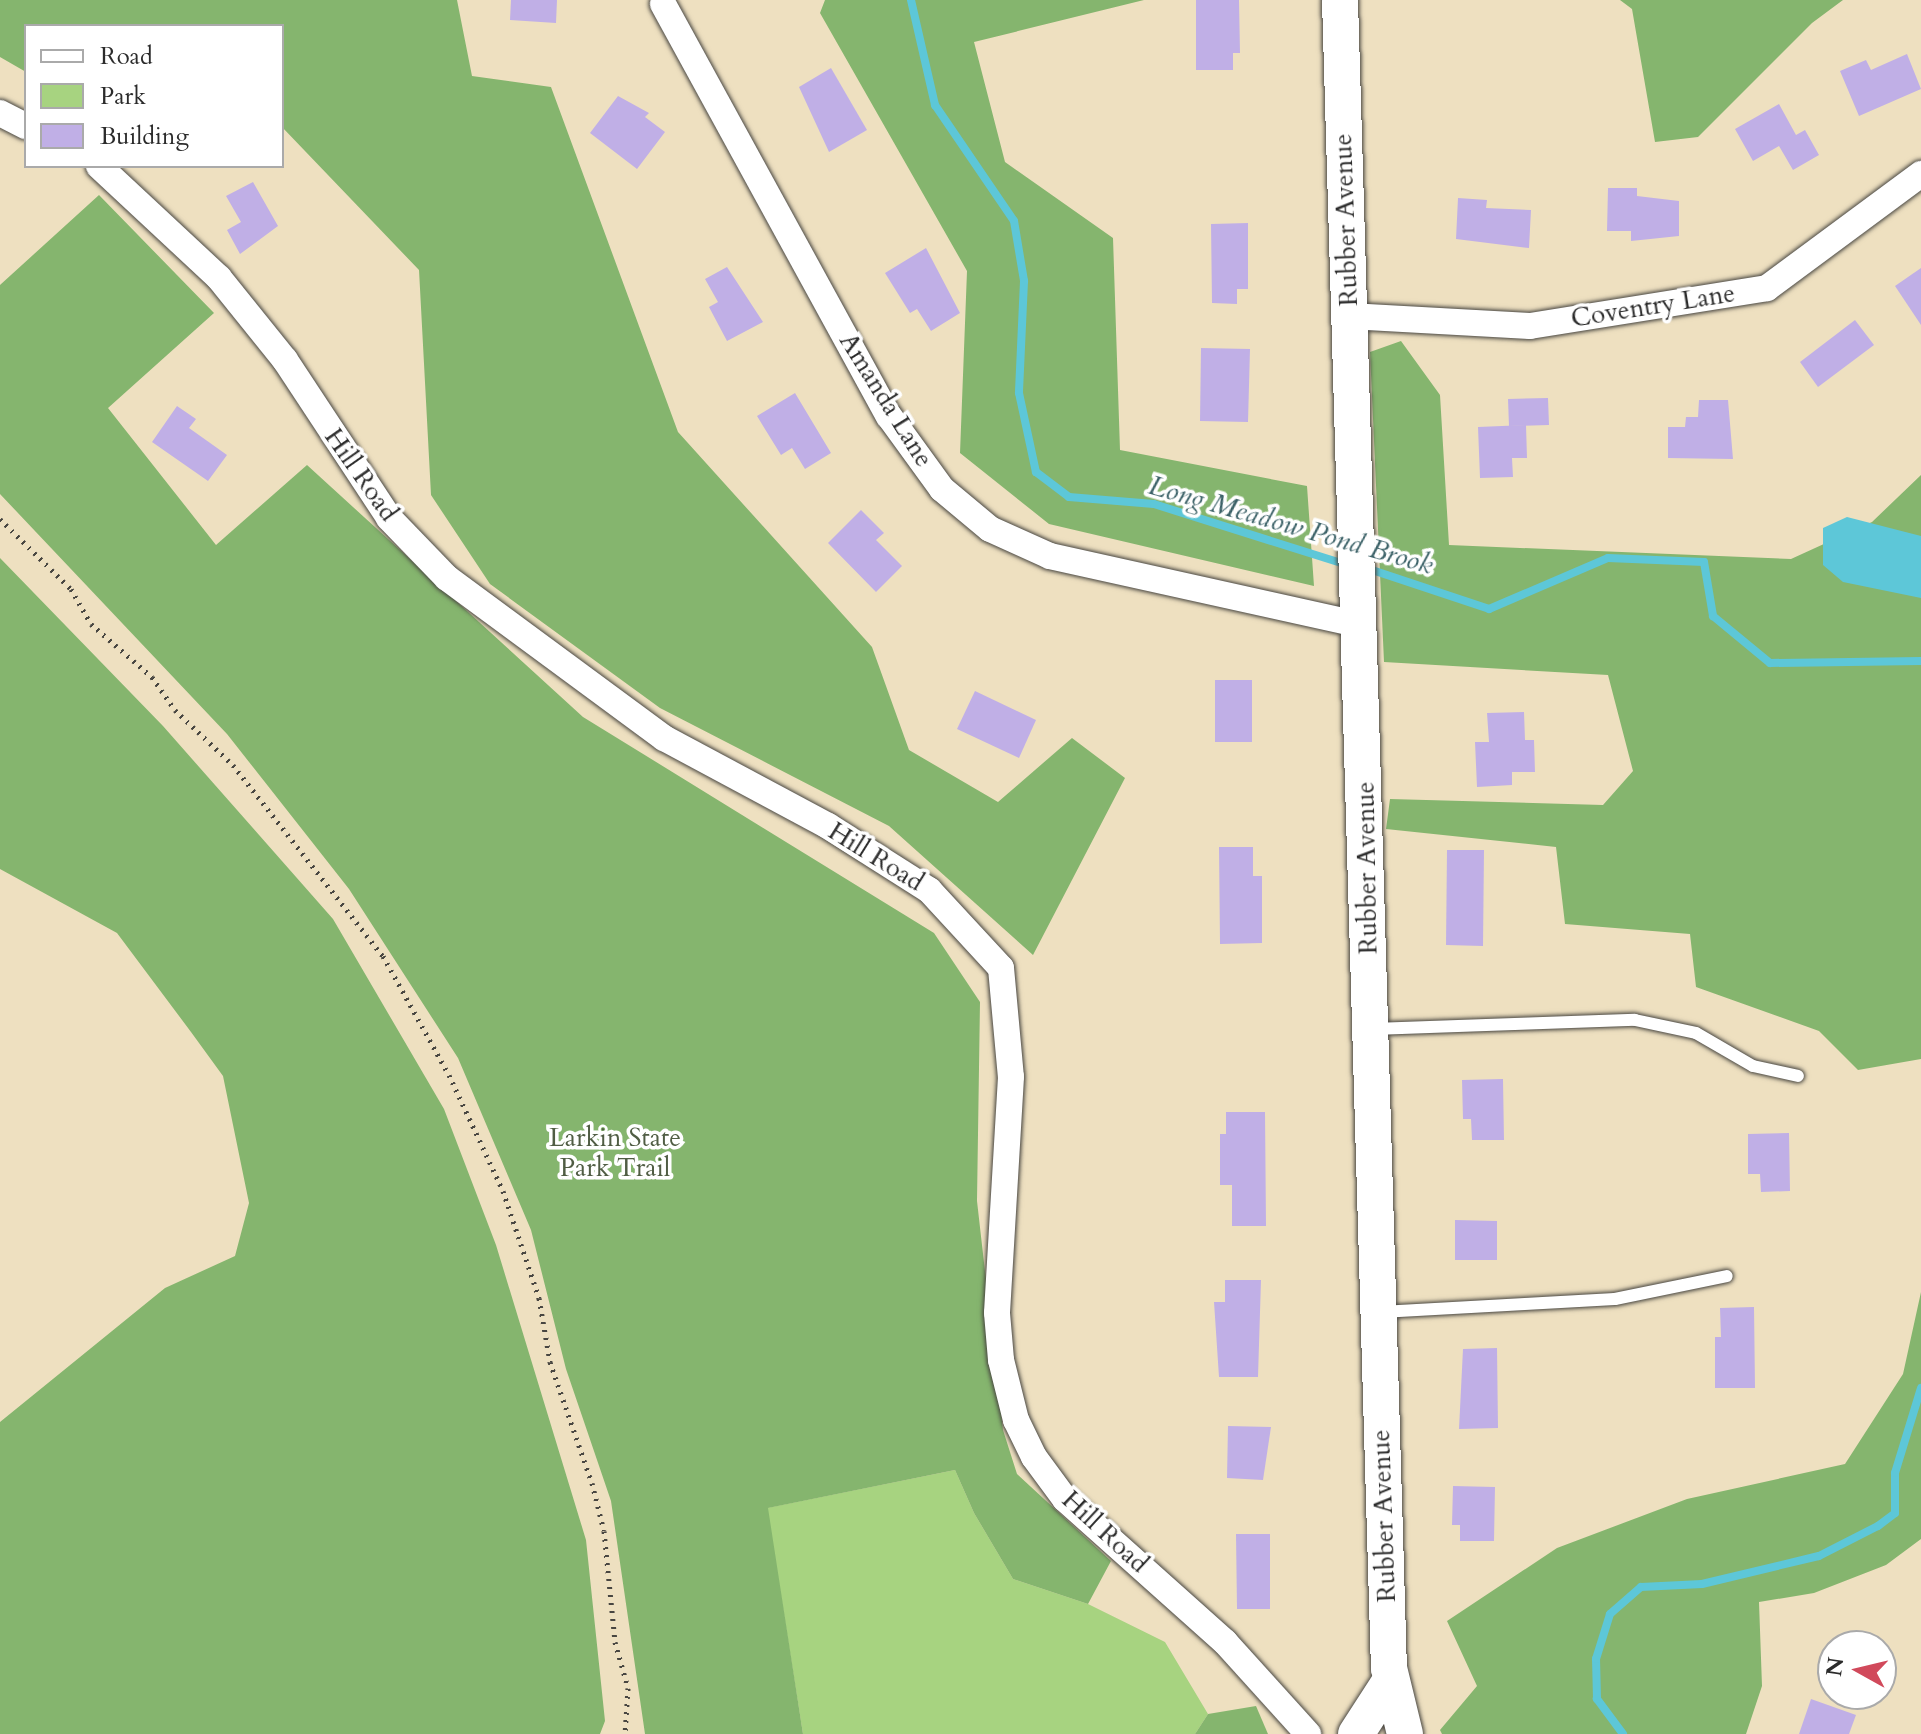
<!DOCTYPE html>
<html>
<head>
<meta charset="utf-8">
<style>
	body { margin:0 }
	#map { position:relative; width:1921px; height:1734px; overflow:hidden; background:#eee0c0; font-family:Cardo,serif }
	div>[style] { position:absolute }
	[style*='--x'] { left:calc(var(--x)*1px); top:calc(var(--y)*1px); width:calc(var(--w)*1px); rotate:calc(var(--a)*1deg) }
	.green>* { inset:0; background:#a7d380 }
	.forest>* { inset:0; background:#85b56e }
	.water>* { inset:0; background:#5dc7d8 }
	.stream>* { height:8px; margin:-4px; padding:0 4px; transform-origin:4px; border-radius:4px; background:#5dc7d8 }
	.building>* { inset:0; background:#c0afe6 }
	.path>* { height:5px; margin-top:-2.5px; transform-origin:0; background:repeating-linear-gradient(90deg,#484641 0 2px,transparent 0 8px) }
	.roads { filter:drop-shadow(0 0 2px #484641) drop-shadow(0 0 2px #484641) }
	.lane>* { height:12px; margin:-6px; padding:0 6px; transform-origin:6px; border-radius:6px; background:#fff }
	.street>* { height:26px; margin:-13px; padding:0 13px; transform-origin:13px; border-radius:13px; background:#fff }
	.secondary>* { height:36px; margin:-18px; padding:0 18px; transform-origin:18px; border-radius:18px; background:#fff }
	span { translate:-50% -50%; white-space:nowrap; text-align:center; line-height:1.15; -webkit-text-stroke:7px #fff; paint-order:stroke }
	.street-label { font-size:26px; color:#2b2b2b }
	.park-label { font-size:26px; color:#505d44 }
	.water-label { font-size:28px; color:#3c6268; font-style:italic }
	.legend { position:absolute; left:24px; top:24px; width:260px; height:144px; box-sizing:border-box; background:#fff; border:2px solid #aaa; margin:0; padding:10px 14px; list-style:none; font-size:24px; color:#2b2b2b }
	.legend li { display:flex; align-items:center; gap:16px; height:40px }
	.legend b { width:40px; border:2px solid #aaa }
	.north { position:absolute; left:1817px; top:1630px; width:80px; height:80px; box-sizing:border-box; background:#fff; border:2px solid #aaa; border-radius:50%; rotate:278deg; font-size:22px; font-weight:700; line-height:32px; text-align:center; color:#2b2b2b }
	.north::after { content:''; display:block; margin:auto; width:28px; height:36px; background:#d1495b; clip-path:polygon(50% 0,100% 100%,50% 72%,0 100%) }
</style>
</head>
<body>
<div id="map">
	<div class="green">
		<div style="clip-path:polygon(955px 1470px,974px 1513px,1013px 1579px,1088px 1604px,1165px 1642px,1208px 1714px,1195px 1734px,803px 1734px,767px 1508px)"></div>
	</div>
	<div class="forest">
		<div style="clip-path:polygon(0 0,457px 0,472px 76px,551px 87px,678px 432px,872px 647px,909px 750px,998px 802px,1072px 738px,1125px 778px,1033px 955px,889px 826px,660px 708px,490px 584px,431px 495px,419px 270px,282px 127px,282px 26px,26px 26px,26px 72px,0 57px)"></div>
		<div style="clip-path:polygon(825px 0,1144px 0,974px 42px,1005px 162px,1113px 238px,1120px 450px,1307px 486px,1314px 586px,1049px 524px,960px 453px,967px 271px,820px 13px)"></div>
		<div style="clip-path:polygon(1620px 0,1843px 0,1812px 23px,1698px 137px,1655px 142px,1632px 9px)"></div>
		<div style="clip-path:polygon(99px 195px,214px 313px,108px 408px,216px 545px,307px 465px,583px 717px,934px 933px,980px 1002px,977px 1201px,1003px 1430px,1017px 1474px,1111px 1561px,1088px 1604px,1013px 1579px,974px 1513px,955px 1470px,768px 1508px,803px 1734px,645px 1734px,611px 1501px,566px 1369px,531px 1230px,458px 1058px,349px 889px,227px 734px,0 494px,0 285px)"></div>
		<div style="clip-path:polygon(1401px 341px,1440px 395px,1449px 545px,1791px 559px,1872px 522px,1921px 475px,1921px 1059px,1858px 1070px,1819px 1031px,1696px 987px,1690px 934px,1565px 924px,1556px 847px,1386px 829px,1390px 799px,1603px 805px,1633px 771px,1608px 675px,1384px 662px,1370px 352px)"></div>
		<div style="clip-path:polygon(0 558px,163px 726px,333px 919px,444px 1109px,496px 1245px,586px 1540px,605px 1721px,600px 1734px,0 1734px,0 1422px,165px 1288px,235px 1256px,249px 1203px,223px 1076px,191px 1032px,117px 933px,0 869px)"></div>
		<div style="clip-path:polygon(1921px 1292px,1921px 1539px,1886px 1565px,1814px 1593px,1759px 1602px,1762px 1686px,1746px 1734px,1442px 1734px,1440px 1730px,1477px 1686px,1447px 1621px,1557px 1548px,1687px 1499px,1845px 1464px,1903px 1374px)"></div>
		<div style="clip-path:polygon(1256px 1706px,1268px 1734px,1195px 1734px,1208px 1714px)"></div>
	</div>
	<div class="water">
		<div style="clip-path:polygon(1847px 517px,1921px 536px,1921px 598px,1843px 582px,1823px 565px,1823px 528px)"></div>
	</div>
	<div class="stream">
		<div style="--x:911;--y:0;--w:108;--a:77.1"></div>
		<div style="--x:935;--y:105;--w:140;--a:55.7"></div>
		<div style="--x:1014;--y:221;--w:61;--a:80.5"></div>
		<div style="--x:1024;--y:281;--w:112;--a:92.6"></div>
		<div style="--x:1019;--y:393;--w:81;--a:77.9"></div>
		<div style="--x:1036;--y:472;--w:41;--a:37.1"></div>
		<div style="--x:1069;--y:497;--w:85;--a:4.7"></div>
		<div style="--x:1154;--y:504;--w:203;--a:17.5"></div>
		<div style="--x:1366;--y:568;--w:130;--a:18.4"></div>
		<div style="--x:1489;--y:609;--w:129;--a:-23.2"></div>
		<div style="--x:1608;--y:558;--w:96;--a:2.4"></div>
		<div style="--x:1704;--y:562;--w:55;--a:80.5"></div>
		<div style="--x:1713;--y:616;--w:74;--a:39.5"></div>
		<div style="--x:1770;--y:663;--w:151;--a:-0.8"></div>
		<div style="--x:1623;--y:1734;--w:44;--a:-126.6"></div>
		<div style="--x:1597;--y:1699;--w:40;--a:-91.4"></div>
		<div style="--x:1596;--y:1659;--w:47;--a:-72.7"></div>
		<div style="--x:1610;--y:1614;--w:41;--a:-41.1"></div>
		<div style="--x:1641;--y:1587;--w:61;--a:-2.8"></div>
		<div style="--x:1702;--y:1584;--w:120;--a:-13.5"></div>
		<div style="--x:1819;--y:1556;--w:66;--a:-27"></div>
		<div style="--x:1878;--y:1526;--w:21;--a:-37"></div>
		<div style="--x:1895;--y:1513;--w:40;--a:-90"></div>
		<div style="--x:1895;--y:1473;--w:89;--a:-73"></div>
	</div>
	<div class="building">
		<div style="clip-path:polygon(511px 0,557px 0,556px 23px,510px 20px)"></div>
		<div style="clip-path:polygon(1196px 0,1239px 0,1240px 53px,1233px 53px,1233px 70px,1196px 70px)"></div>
		<div style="clip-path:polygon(1907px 54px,1921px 89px,1859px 116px,1840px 71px,1866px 60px,1871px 70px)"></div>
		<div style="clip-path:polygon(831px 68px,867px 130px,829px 152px,799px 87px)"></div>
		<div style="clip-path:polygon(618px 96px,649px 113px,645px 117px,665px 132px,637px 169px,590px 133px)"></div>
		<div style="clip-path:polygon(1779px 104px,1796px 135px,1805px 130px,1819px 155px,1793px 170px,1779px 146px,1753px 161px,1735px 129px)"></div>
		<div style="clip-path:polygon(253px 182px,278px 226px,240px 254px,227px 230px,241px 222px,226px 196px)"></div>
		<div style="clip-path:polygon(1608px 188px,1637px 188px,1637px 196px,1679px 201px,1679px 236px,1631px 241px,1631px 231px,1607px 231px)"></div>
		<div style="clip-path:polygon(1458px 198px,1487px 200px,1486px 208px,1531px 210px,1529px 248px,1456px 239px)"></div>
		<div style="clip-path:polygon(1248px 223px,1248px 289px,1237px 289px,1237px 304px,1212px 303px,1211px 224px)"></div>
		<div style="clip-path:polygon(926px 248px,960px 313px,931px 331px,917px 309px,910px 313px,885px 273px)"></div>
		<div style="clip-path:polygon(727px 267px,763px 322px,727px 341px,709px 307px,718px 302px,705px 279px)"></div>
		<div style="clip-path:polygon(1921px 268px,1921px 325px,1895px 286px)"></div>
		<div style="clip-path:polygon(1855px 320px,1874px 345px,1818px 387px,1800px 362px)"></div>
		<div style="clip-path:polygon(1201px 348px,1250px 349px,1248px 422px,1200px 421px)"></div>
		<div style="clip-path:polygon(795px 393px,831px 453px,805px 469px,792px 448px,781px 455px,757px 416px)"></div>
		<div style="clip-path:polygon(1548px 398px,1549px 425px,1509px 426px,1508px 399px)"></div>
		<div style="clip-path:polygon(1699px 400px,1728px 400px,1733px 459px,1668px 458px,1668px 427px,1685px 427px,1686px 417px,1698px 417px)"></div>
		<div style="clip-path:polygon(177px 406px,196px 419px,189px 428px,227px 455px,208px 481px,152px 442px)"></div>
		<div style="clip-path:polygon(1526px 425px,1527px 458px,1512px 458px,1513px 477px,1480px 478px,1478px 427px)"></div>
		<div style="clip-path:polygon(861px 510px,884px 533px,876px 540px,902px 566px,876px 592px,828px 543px)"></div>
		<div style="clip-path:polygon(1215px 680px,1252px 680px,1252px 742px,1215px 742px)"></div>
		<div style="clip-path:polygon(975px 691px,1036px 720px,1019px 758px,957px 729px)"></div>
		<div style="clip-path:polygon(1524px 712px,1525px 740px,1534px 740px,1535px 772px,1512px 772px,1512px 785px,1477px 787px,1475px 742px,1489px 742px,1487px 713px)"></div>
		<div style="clip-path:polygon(1219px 847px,1253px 847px,1253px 876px,1262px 876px,1262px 943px,1220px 944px)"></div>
		<div style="clip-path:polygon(1447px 850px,1484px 850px,1483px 946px,1446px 945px)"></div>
		<div style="clip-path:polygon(1503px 1079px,1504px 1140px,1472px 1140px,1471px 1119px,1463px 1119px,1462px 1080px)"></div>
		<div style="clip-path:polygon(1226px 1112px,1265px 1112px,1266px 1226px,1232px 1226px,1232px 1185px,1220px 1185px,1220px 1134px,1226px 1134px)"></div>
		<div style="clip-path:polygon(1789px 1133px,1790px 1191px,1761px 1192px,1760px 1174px,1748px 1174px,1748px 1134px)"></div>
		<div style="clip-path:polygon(1455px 1220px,1497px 1221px,1497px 1260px,1455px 1260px)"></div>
		<div style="clip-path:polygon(1225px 1280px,1261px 1280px,1258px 1377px,1219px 1377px,1214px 1302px,1225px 1302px)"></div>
		<div style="clip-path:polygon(1754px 1307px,1755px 1388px,1715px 1388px,1715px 1337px,1721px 1337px,1720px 1308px)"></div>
		<div style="clip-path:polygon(1497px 1348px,1498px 1428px,1459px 1429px,1463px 1349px)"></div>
		<div style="clip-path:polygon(1228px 1426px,1271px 1427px,1263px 1480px,1227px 1478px)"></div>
		<div style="clip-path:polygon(1453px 1486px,1495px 1487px,1494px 1541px,1460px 1541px,1460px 1525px,1452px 1525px)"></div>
		<div style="clip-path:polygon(1236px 1534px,1270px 1534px,1270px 1609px,1237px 1609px)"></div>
		<div style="clip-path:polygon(1811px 1699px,1856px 1715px,1849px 1734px,1799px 1734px)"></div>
	</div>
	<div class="path">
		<div style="--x:0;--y:519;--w:100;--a:44.6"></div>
		<div style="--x:71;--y:589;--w:40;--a:60.3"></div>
		<div style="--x:91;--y:624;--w:81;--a:41"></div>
		<div style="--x:152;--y:677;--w:40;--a:55.1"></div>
		<div style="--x:175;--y:710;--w:80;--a:43.5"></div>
		<div style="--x:233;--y:765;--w:243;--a:51.9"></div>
		<div style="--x:383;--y:956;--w:136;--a:61"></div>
		<div style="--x:449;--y:1075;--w:128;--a:65"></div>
		<div style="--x:503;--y:1191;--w:113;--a:71.4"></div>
		<div style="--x:539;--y:1298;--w:65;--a:80.2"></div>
		<div style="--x:550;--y:1362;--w:128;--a:70.9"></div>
		<div style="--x:592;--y:1483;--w:49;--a:76"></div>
		<div style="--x:604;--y:1531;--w:112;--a:84.3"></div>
		<div style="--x:615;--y:1642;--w:48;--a:74.2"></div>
		<div style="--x:628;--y:1688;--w:46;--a:93.7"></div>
	</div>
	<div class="roads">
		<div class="lane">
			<div style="--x:1373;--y:1029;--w:262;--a:-2"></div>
			<div style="--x:1635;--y:1020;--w:62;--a:12"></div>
			<div style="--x:1696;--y:1033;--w:66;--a:30.1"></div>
			<div style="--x:1753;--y:1066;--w:46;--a:12.5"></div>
			<div style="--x:1381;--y:1312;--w:234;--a:-3.2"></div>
			<div style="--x:1615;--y:1299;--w:114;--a:-11.6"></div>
		</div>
		<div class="street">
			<div style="--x:663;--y:4;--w:470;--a:61.3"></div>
			<div style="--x:889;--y:416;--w:90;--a:54"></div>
			<div style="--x:942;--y:489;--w:62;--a:39.8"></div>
			<div style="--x:990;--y:529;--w:66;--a:24.2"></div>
			<div style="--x:1050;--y:556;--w:318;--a:12.5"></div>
			<div style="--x:0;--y:113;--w:29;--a:27"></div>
			<div style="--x:99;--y:166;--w:164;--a:43"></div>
			<div style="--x:219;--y:278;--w:105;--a:51.2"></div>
			<div style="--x:285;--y:360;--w:189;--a:56.6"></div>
			<div style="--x:389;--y:518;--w:83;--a:46"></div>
			<div style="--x:447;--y:578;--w:270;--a:36.4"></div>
			<div style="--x:664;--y:738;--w:186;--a:28.2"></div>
			<div style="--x:828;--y:826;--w:120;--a:32.4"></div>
			<div style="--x:929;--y:890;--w:106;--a:47.3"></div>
			<div style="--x:1001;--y:968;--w:109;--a:84.8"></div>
			<div style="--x:1011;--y:1077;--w:236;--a:93.4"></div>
			<div style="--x:997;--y:1313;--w:47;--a:85.1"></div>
			<div style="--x:1001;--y:1360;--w:62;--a:76"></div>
			<div style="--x:1016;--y:1420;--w:41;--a:64.1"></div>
			<div style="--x:1034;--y:1457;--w:52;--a:53.6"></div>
			<div style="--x:1065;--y:1499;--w:215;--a:41.8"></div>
			<div style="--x:1225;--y:1642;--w:124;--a:47.9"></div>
			<div style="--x:1349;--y:316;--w:181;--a:3.2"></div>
			<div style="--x:1530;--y:326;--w:240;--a:-9.1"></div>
			<div style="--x:1767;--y:288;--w:192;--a:-36.5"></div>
		</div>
		<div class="secondary">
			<div style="--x:1340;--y:0;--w:1669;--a:88.32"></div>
			<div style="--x:1389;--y:1668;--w:68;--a:76.4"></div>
			<div style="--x:1356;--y:1734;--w:64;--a:-57.1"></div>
		</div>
	</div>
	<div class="street-label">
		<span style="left:1346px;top:220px;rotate:-92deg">Rubber Avenue</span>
		<span style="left:1653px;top:306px;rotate:-9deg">Coventry Lane</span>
		<span style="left:886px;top:400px;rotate:58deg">Amanda Lane</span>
		<span style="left:361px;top:475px;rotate:55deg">Hill Road</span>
		<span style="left:876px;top:857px;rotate:32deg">Hill Road</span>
		<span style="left:1367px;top:868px;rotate:-91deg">Rubber Avenue</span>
		<span style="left:1384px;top:1516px;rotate:-92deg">Rubber Avenue</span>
		<span style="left:1105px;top:1532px;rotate:43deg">Hill Road</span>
	</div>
	<div class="park-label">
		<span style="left:615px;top:1153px">Larkin State<br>Park Trail</span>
	</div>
	<div class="water-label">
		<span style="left:1291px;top:525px;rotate:16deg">Long Meadow Pond Brook</span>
	</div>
	<ul class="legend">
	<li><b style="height:10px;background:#fff"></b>Road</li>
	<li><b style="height:22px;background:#a7d380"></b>Park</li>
	<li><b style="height:22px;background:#c0afe6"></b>Building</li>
	</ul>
	<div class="north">N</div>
</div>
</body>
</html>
